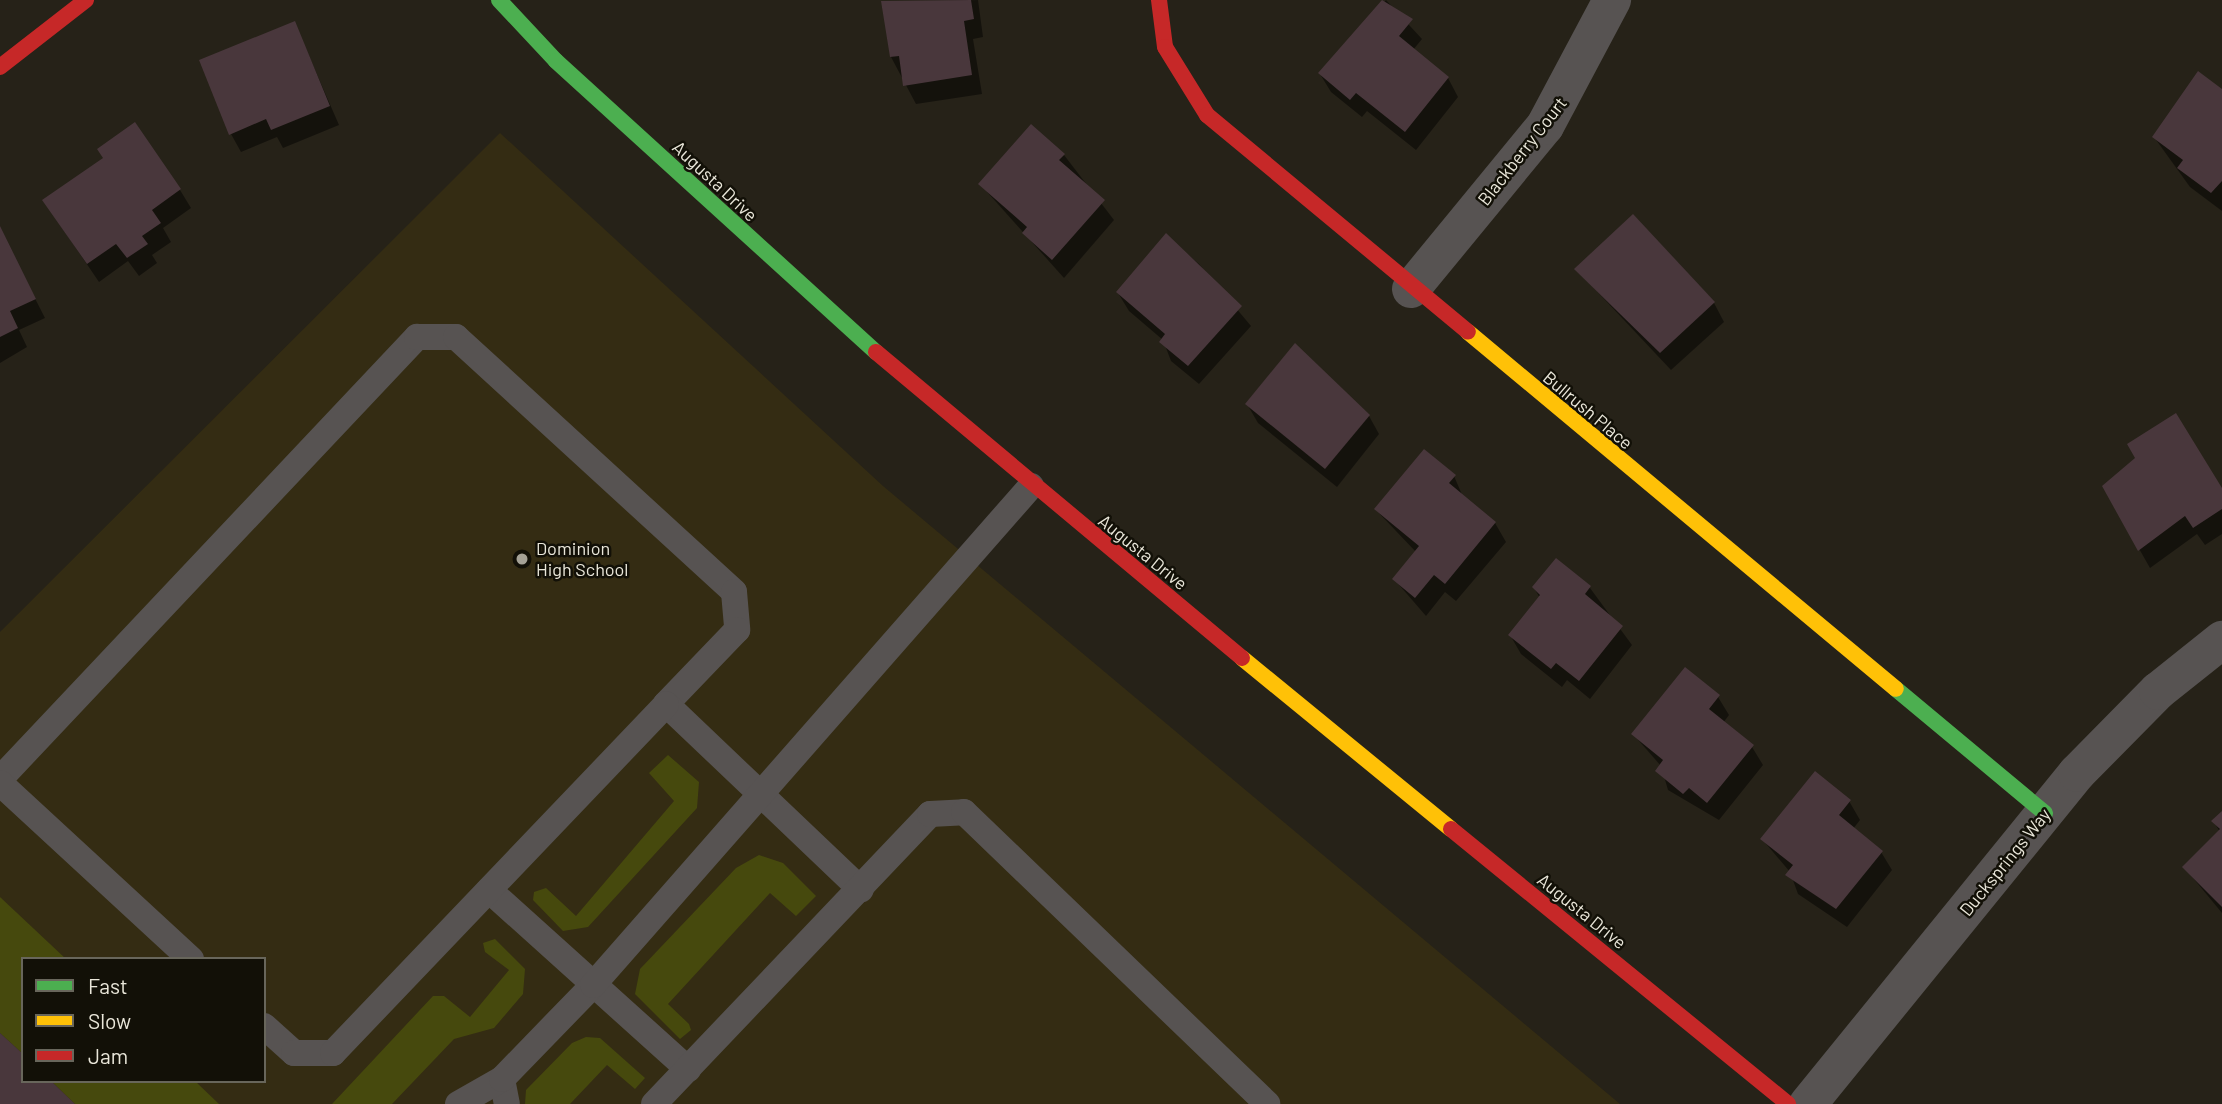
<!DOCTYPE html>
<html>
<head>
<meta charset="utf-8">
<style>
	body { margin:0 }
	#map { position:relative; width:2222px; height:1104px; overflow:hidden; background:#262218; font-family:Barlow,sans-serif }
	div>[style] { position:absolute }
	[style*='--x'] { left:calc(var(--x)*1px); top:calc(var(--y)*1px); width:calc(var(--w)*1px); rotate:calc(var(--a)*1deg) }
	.built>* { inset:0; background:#342c13 }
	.green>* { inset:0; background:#46490d }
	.shadow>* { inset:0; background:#0007 }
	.building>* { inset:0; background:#49373c }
	.lane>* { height:26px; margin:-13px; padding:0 13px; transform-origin:13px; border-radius:13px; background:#575352 }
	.street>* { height:38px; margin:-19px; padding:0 19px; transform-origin:19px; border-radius:19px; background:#575352 }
	.fast>* { height:16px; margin:-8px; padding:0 8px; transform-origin:8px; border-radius:8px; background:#4caf50 }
	.slow>* { height:16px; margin:-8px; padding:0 8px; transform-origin:8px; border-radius:8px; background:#ffc107 }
	.jam>* { height:16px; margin:-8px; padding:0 8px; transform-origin:8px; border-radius:8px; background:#c62828 }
	.dots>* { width:19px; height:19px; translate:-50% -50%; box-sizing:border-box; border:4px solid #121007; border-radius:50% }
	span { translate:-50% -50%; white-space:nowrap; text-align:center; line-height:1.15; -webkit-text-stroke:5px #121007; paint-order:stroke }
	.street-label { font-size:18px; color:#eae7da }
	.poi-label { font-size:18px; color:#eae7da }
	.left { translate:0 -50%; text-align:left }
	.legend { position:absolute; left:21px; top:957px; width:245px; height:126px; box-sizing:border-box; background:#121007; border:2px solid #68665b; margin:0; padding:9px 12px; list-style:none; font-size:21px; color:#eae7da }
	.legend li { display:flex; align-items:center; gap:14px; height:35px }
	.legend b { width:35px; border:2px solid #68665b }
</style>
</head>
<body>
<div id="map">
	<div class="built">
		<div style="clip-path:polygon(evenodd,500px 133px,883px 486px,1620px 1104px,0 1104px,0 632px,500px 133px,23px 959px,264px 959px,264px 1081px,23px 1081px,23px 959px)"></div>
	</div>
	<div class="green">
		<div style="clip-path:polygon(668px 755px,699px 782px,697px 808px,588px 927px,563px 931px,533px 900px,534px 892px,546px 888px,576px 916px,674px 801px,649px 773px)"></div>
		<div style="clip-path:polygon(759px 855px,783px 863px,816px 896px,796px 916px,770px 893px,668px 1004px,689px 1024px,691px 1030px,680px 1039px,635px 994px,640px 969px,736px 868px)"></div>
		<div style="clip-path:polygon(0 897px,66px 959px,23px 959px,23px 1054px,0 1033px)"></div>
		<div style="clip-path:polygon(495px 939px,525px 969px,523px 994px,494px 1028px,454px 1039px,392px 1104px,332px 1104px,433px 996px,444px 996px,470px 1017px,509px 970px,485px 952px,483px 943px)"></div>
		<div style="clip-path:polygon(586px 1037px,600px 1038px,645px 1078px,635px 1089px,607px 1065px,570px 1104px,525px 1104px,526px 1090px,572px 1043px)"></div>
		<div style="clip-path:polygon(51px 1081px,195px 1081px,219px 1104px,75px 1104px)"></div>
	</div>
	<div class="shadow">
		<div style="clip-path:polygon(978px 0,983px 37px,973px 39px,982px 94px,916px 104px,891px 57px,883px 3px)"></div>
		<div style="clip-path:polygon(1386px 0,1422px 39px,1413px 50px,1448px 78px,1458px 97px,1416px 150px,1367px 111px,1362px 117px,1331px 92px,1320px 74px)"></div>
		<div style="clip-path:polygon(295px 24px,339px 125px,283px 148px,277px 137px,241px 152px,231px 134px)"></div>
		<div style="clip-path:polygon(2222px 91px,2222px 211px,2190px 187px,2154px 137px)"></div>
		<div style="clip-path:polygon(1064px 155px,1114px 220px,1064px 278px,980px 184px)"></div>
		<div style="clip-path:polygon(180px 190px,191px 208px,163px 228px,171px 242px,152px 255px,157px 263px,139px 276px,128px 261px,99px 282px,44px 201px)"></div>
		<div style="clip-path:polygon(0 230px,45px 318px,19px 330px,27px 347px,0 363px)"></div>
		<div style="clip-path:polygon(1166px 236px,1199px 264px,1251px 326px,1199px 384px,1171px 361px,1163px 340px,1129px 311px,1118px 293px)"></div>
		<div style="clip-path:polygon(1576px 269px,1714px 303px,1724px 322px,1671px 370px)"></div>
		<div style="clip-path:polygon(1247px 404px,1369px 416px,1379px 434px,1337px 487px,1258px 423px)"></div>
		<div style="clip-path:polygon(2137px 458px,2222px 491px,2222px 534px,2205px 545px,2197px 534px,2150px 568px,2104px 487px)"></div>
		<div style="clip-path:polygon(1454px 476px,1463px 497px,1495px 523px,1506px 542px,1456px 601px,1445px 592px,1426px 616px,1394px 579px,1416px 552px,1376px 510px)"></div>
		<div style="clip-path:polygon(1534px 588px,1590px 588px,1632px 645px,1590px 699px,1567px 680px,1562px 687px,1521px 654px,1510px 635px,1540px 598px)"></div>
		<div style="clip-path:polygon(1718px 697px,1729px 715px,1723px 723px,1752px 747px,1763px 765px,1719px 820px,1668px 790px,1661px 766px,1633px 734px)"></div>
		<div style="clip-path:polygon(1849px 801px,1860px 820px,1853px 829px,1881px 852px,1892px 870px,1847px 927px,1798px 894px,1790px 872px,1762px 839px)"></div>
		<div style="clip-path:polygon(2222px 813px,2222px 913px,2184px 867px,2220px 832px,2214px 822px)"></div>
	</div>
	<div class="building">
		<div style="clip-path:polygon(971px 0,974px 19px,964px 21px,972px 75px,903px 86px,899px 56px,890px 57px,881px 1px)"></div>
		<div style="clip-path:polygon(1382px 0,1413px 19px,1399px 36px,1449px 77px,1405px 132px,1356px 93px,1350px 100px,1318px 73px)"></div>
		<div style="clip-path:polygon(295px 21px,330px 106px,271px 130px,266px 119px,229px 135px,199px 60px)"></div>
		<div style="clip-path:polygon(2198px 71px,2222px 89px,2222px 181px,2211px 193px,2177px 168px,2183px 160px,2152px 137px)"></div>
		<div style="clip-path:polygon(135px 122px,181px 189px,152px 210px,161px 223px,142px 236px,148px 244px,127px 258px,116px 244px,87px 264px,42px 200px,103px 158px,97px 149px)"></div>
		<div style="clip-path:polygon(1031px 124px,1065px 154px,1059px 160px,1105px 200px,1052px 260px,1022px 233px,1027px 227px,978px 184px)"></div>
		<div style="clip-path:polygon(1633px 214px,1715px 302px,1660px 353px,1574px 269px)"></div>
		<div style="clip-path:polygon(0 226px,36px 299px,10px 311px,18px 328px,0 337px)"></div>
		<div style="clip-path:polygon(1166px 233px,1242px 306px,1188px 366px,1159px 342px,1165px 334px,1116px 292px)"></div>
		<div style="clip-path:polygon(1295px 343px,1370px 415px,1325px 469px,1245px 404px)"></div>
		<div style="clip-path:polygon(2176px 413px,2222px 488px,2222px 509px,2193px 528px,2185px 516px,2138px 551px,2102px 486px,2135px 458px,2127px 444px)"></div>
		<div style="clip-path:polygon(1424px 449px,1456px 475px,1449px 483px,1496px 522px,1445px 584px,1434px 575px,1415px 598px,1392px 579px,1419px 546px,1374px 509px)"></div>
		<div style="clip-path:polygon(1556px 558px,1591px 586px,1585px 594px,1623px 626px,1579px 681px,1556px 663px,1551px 669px,1508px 635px,1540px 595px,1532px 587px)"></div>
		<div style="clip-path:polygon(1685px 667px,1720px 695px,1709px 709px,1754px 745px,1707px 803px,1689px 788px,1683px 794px,1655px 771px,1663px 760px,1631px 734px)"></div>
		<div style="clip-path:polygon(1815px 771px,1851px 800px,1839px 815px,1883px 851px,1836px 909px,1785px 875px,1793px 865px,1760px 839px)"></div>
		<div style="clip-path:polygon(2222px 811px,2222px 907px,2182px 867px,2220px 829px,2211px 821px)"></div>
		<div style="clip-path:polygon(0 1033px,23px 1054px,23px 1081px,51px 1081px,75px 1104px,0 1104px)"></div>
	</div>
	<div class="lane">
		<div style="--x:0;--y:779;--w:608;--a:-46.67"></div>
		<div style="--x:417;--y:337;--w:39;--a:0"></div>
		<div style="--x:456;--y:337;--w:377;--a:42.5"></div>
		<div style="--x:734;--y:592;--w:38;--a:85"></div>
		<div style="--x:737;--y:630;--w:103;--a:133.8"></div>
		<div style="--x:666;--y:704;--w:269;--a:43.6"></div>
		<div style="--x:0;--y:783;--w:260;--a:42.7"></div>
		<div style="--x:489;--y:890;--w:268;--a:42"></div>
		<div style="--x:264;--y:1026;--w:40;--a:42"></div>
		<div style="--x:294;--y:1053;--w:39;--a:0"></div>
		<div style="--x:333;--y:1053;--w:482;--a:-46.3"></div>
		<div style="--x:502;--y:1079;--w:25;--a:79"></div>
		<div style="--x:458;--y:1104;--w:51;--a:-29.6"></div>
		<div style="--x:502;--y:1079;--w:131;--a:-45.9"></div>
		<div style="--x:593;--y:985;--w:664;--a:-48.72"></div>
		<div style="--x:654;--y:1104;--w:400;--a:-46.4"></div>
		<div style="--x:930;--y:814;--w:34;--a:-3"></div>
		<div style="--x:964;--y:812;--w:421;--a:43.9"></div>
	</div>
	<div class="street">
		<div style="--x:1411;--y:289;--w:211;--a:-50.6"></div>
		<div style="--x:1545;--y:126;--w:143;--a:-62"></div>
		<div style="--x:1808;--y:1104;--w:427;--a:-50.9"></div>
		<div style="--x:2077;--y:773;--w:115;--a:-45.4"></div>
		<div style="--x:2158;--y:691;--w:82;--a:-38.6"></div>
	</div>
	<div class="fast">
		<div style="--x:499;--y:0;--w:83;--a:46.9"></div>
		<div style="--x:556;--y:61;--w:433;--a:42.3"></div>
		<div style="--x:1896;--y:689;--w:194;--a:39.8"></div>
	</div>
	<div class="slow">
		<div style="--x:1468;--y:332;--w:557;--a:39.83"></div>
		<div style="--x:1242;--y:658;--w:270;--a:39.3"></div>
	</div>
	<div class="jam">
		<div style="--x:1159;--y:0;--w:47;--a:82.7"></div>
		<div style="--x:1165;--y:47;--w:80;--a:58.3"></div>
		<div style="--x:1207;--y:115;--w:339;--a:39.7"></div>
		<div style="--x:0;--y:67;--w:109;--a:-37.9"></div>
		<div style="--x:876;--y:352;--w:477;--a:39.9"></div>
		<div style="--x:1451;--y:829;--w:435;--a:39.2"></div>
	</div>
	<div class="dots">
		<div style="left:522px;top:559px;background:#a5a296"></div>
	</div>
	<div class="street-label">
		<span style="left:1522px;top:151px;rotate:-52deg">Blackberry Court</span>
		<span style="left:715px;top:181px;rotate:43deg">Augusta Drive</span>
		<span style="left:1588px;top:410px;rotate:40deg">Bullrush Place</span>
		<span style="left:1143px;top:552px;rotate:39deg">Augusta Drive</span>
		<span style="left:2005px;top:862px;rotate:-51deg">Ducksprings Way</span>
		<span style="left:1582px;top:911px;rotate:39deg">Augusta Drive</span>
	</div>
	<div class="poi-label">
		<span class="left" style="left:536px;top:559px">Dominion<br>High School</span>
	</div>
	<ul class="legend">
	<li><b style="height:9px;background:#4caf50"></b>Fast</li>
	<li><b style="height:9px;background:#ffc107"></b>Slow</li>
	<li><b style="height:9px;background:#c62828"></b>Jam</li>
	</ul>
</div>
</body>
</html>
